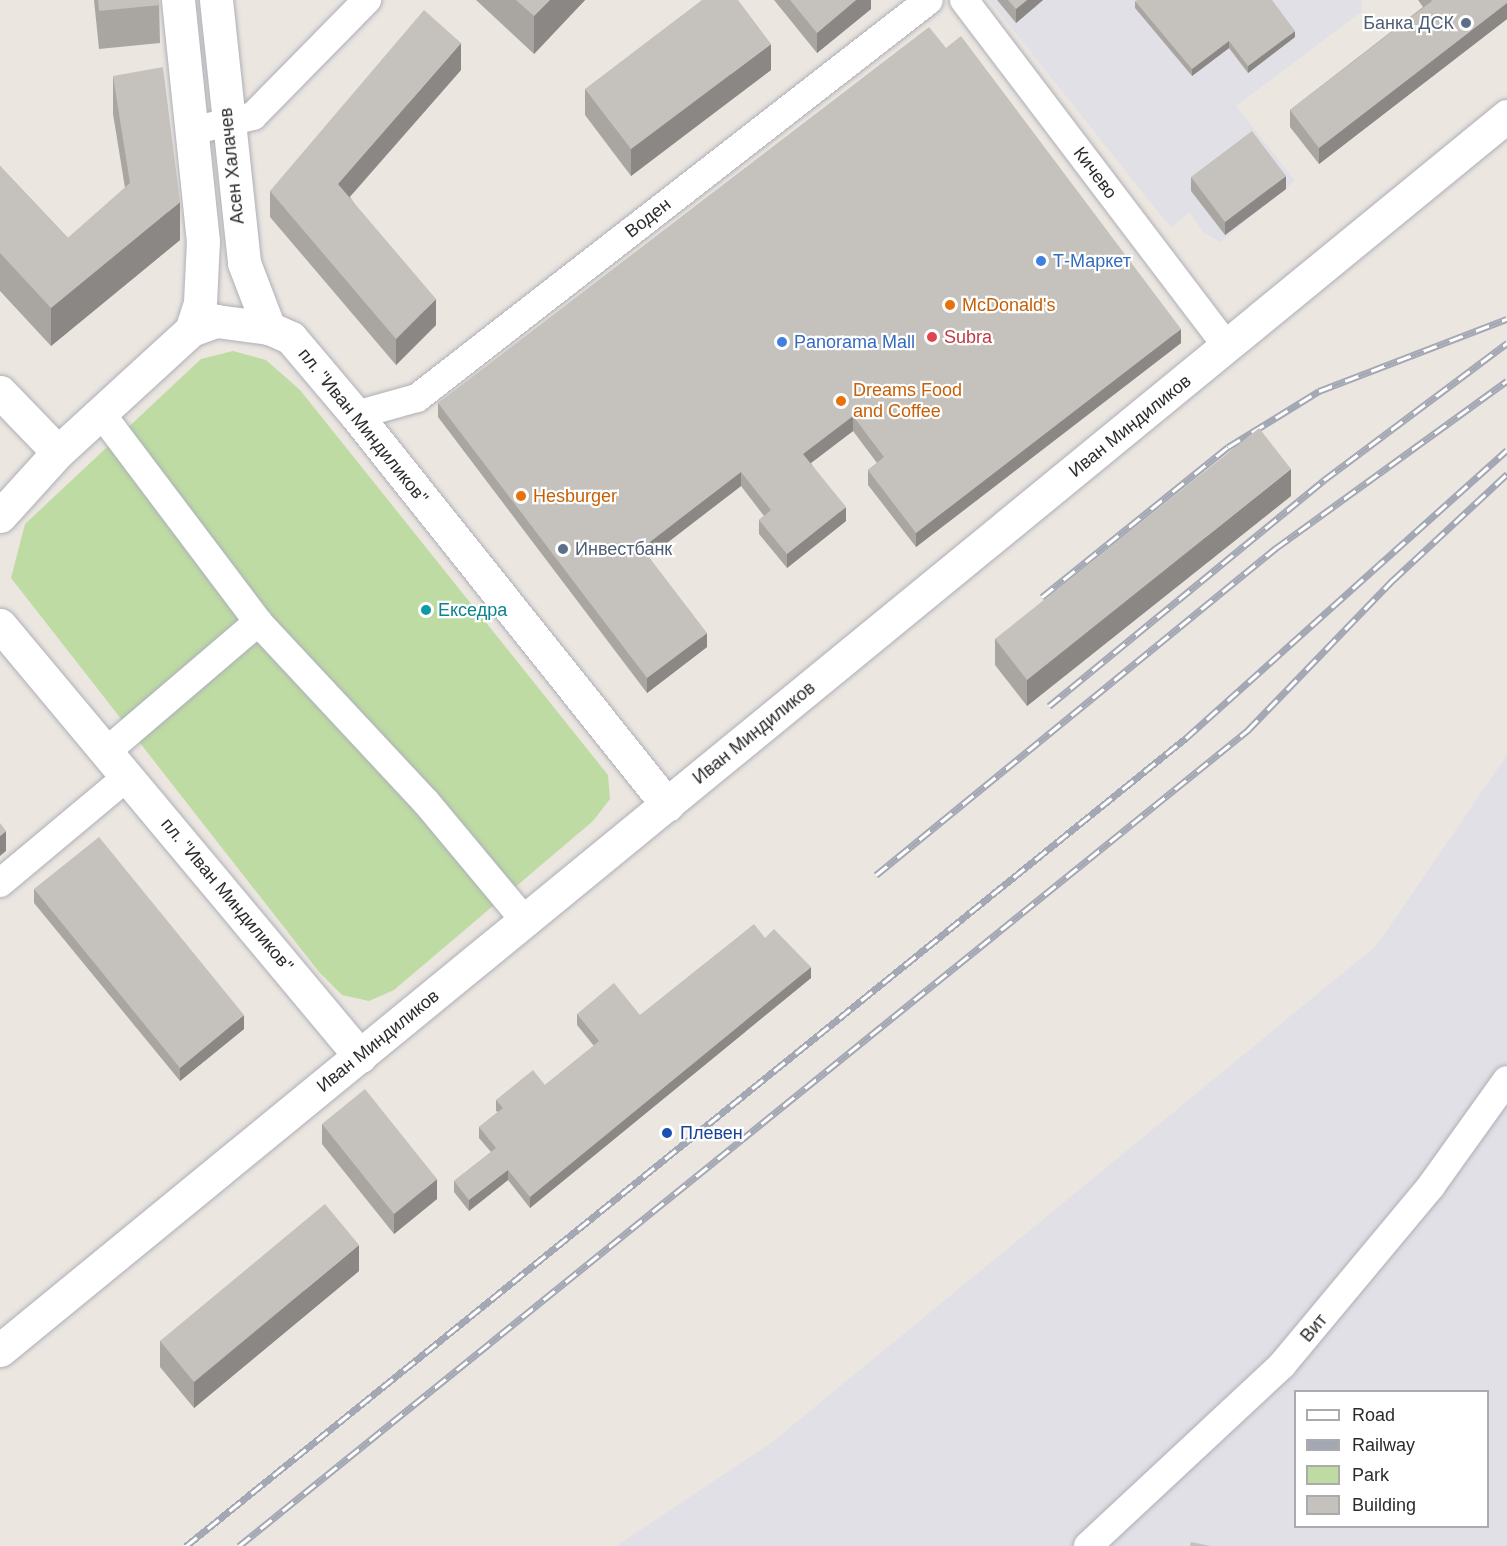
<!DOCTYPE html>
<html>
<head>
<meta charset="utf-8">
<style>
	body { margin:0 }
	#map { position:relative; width:1507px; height:1546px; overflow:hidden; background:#ece6e1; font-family:Arial,sans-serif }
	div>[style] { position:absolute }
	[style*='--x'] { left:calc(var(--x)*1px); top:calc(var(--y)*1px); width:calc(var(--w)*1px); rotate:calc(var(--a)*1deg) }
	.industrial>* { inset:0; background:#e1e0e6 }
	.green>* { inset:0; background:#bedba4 }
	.roads { filter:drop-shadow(0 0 2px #adb0b7) drop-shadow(0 0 2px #adb0b7) }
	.street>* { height:28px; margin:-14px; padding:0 14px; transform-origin:14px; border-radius:14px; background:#fff }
	.secondary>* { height:33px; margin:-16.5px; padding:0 16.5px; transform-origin:16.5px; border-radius:16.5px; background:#fff }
	.rail>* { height:7px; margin-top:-3.5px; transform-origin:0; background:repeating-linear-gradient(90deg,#fff 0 14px,#a4a8b4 0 28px); box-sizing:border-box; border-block:2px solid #a4a8b4 }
	.wall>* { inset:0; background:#a9a6a2 }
	.shaded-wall>* { inset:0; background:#8a8784 }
	.building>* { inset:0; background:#c5c1bc }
	.dots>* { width:16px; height:16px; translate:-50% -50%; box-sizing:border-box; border:3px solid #fff; border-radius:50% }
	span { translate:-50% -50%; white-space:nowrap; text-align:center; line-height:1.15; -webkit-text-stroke:4.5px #fff; paint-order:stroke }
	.service-label { font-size:18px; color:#4e5e75 }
	.right { translate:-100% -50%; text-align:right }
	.left { translate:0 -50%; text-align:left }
	.street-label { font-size:18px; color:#2c2c2c }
	.shop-label { font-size:18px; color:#366cbe }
	.food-label { font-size:18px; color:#c56008 }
	.health-label { font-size:18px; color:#be3a42 }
	.culture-label { font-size:18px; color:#0d838f }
	.transit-label { font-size:18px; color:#164399 }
	.legend { position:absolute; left:1294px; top:1390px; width:195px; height:138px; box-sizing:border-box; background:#fff; border:2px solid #ababab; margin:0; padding:8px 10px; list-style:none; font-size:18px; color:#2c2c2c }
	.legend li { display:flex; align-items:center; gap:12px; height:30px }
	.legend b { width:30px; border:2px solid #ababab }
</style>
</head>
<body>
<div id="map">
	<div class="industrial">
		<div style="clip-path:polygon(989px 0,1362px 0,1361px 12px,1236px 106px,1295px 181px,1220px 242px,1203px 232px,1190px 212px,1171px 228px)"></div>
		<div style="clip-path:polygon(evenodd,1507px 755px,1507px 1546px,616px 1546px,771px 1443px,1377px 945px,1507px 755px,1296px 1392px,1488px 1392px,1488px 1526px,1296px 1526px,1296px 1392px)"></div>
	</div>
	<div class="green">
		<div style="clip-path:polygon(233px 351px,266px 360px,300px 390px,608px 775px,610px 799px,593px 821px,394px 990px,369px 1001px,342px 995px,319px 972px,11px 578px,25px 524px,201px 359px)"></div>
	</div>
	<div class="roads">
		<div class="street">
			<div style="--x:964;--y:0;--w:435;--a:52.8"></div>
			<div style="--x:192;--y:131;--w:63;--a:-13.8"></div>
			<div style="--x:253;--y:116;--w:163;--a:-45.5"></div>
			<div style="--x:100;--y:412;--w:263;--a:53"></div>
			<div style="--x:258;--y:622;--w:246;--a:47"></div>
			<div style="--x:426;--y:802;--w:155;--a:50.2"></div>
			<div style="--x:356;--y:415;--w:63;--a:-15.6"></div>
			<div style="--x:417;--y:398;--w:648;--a:-37.86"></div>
			<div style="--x:107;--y:751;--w:199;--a:-40.5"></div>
			<div style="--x:0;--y:883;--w:167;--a:-39.9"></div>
			<div style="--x:1088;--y:1546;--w:265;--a:-43"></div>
			<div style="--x:1282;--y:1365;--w:233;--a:-50.2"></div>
			<div style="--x:1431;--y:1186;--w:130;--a:-54.4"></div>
		</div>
		<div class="secondary">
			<div style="--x:178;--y:0;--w:242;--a:84.1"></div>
			<div style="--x:203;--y:241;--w:62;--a:92.8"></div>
			<div style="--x:200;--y:303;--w:28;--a:108"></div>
			<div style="--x:216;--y:0;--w:264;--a:83.9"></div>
			<div style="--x:244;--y:263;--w:70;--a:69"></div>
			<div style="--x:0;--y:392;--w:83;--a:46"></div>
			<div style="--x:0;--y:516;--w:86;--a:-47.8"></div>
			<div style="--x:58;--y:452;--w:180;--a:-42.5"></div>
			<div style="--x:191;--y:330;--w:27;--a:-20"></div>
			<div style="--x:216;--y:321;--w:53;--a:7.5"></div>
			<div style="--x:269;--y:328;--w:24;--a:24"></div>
			<div style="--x:291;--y:338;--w:101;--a:49.8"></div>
			<div style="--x:356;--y:415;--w:499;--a:51.4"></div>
			<div style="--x:0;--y:625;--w:562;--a:50.13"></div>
			<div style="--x:0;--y:1350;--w:1948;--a:-39.31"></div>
		</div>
	</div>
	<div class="rail">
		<div style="--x:1042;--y:597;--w:239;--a:-38.9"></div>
		<div style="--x:1228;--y:447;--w:107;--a:-31.6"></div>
		<div style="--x:1319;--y:391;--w:201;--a:-21"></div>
		<div style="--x:1049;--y:706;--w:356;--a:-39.4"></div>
		<div style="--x:1324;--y:480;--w:229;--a:-36.8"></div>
		<div style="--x:876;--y:875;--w:517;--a:-39.27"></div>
		<div style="--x:1276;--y:548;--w:285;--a:-35.9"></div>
		<div style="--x:186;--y:1546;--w:1286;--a:-38.94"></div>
		<div style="--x:1186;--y:738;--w:431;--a:-41.9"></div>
		<div style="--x:239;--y:1546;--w:1298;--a:-38.96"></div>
		<div style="--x:1248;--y:730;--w:209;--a:-46"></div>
		<div style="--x:1393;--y:580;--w:156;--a:-42.9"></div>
	</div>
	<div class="wall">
		<div style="clip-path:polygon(94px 0,159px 0,160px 43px,99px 49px)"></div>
		<div style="clip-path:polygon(476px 0,585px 0,534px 54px)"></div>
		<div style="clip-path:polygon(774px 0,871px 0,871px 9px,817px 53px)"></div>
		<div style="clip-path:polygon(997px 0,1043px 0,1016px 23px)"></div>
		<div style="clip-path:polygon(1418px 0,1507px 0,1507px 19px,1319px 164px,1290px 127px,1290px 110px,1423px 7px)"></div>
		<div style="clip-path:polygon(1135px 1px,1295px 37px,1248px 73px,1229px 48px,1192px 76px,1135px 8px)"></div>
		<div style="clip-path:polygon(946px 48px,1181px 343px,916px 547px,868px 485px,868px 470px,877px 463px,853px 431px,811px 463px,846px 521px,787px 568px,759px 534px,759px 520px,764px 516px,741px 486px,649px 557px,707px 647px,647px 693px,438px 417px,438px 403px)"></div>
		<div style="clip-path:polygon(461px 70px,350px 197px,436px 325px,396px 365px,270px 217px,270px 191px)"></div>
		<div style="clip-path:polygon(771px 70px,631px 176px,585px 115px,585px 89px)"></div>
		<div style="clip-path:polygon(113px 76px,180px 240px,51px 346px,0 291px,0 166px,68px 238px,125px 188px,113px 114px)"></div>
		<div style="clip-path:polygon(1191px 177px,1286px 189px,1225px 235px,1191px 191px)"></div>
		<div style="clip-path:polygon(1291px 496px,1027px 706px,995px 665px,995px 639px)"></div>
		<div style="clip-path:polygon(34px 889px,244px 1029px,180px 1081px,34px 903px)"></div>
		<div style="clip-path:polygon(765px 938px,811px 978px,530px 1208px,508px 1180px,469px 1211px,454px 1192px,454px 1181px,491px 1152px,479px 1138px,479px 1127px,498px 1112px,496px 1111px,496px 1100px,545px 1085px,594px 1046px,577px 1025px,577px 1014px,640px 1015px)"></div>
		<div style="clip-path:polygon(322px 1124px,437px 1199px,394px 1234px,322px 1144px)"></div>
		<div style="clip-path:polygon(359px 1271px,194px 1408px,160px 1367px,160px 1341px)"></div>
	</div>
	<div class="shaded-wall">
		<div style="clip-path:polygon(550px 0,585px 0,534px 54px,534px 16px)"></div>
		<div style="clip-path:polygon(856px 0,871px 0,871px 9px,817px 53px,817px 33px)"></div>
		<div style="clip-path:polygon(1027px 0,1043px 0,1016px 23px,1016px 9px)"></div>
		<div style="clip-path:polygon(1507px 3px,1507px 19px,1319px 164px,1319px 148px)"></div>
		<div style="clip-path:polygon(1295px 31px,1295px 37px,1248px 73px,1248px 66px)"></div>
		<div style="clip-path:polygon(1229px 41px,1229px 48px,1192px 76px,1192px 69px)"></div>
		<div style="clip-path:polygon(461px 43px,461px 70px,338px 210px,338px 184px)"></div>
		<div style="clip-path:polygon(771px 44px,771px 70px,631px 176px,631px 149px)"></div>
		<div style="clip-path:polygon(1286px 176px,1286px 189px,1225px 235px,1225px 222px)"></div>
		<div style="clip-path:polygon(180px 202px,180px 240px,51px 346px,51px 308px)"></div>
		<div style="clip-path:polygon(436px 299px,436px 325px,396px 365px,396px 339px)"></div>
		<div style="clip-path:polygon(1181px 329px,1181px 343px,916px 547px,916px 533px)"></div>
		<div style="clip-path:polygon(853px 416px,853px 431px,803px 469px,803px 454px)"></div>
		<div style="clip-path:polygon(1291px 469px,1291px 496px,1027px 706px,1027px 680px)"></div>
		<div style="clip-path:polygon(741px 472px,741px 486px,642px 562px,642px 548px)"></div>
		<div style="clip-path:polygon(846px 507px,846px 521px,787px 568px,787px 554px)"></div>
		<div style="clip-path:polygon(707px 633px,707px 647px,647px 693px,647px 678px)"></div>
		<div style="clip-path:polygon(6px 831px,6px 851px,0 856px,0 836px)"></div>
		<div style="clip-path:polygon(811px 967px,811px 978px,530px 1208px,530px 1197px)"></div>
		<div style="clip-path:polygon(244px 1015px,244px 1029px,180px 1081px,180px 1068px)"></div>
		<div style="clip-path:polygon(508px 1170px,508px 1180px,469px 1211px,469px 1200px)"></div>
		<div style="clip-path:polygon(437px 1179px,437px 1199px,394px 1234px,394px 1214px)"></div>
		<div style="clip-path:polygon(359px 1245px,359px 1271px,194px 1408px,194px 1382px)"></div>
	</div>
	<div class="building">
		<div style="clip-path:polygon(98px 0,159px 0,160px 5px,99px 11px)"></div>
		<div style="clip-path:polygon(516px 0,550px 0,534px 16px)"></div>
		<div style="clip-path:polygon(702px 0,738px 0,771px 44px,631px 149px,585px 89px)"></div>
		<div style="clip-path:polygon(790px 0,856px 0,817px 33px)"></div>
		<div style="clip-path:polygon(1008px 0,1027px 0,1016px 9px)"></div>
		<div style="clip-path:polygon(1137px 0,1272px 0,1295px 31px,1248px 66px,1229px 41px,1192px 69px,1135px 1px)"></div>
		<div style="clip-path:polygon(1431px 0,1507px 0,1507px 3px,1319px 148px,1290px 110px,1432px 1px)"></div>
		<div style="clip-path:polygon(424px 10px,461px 43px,338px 184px,436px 299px,396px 339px,270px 191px)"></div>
		<div style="clip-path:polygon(929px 27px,946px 48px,961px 36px,1181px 329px,916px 533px,868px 470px,884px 457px,853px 416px,803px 454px,846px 507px,787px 554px,759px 520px,771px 510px,741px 472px,642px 548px,707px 633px,647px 678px,438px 403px)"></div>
		<div style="clip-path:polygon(163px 67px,180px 202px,51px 308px,0 253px,0 166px,68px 238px,130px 183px,113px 76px)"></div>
		<div style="clip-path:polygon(1252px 131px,1286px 176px,1225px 222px,1191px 177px)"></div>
		<div style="clip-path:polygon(1259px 428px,1291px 469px,1027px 680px,995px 639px)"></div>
		<div style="clip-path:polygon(0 823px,6px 831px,0 836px)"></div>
		<div style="clip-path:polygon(99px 837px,244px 1015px,180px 1068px,34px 889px)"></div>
		<div style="clip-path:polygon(754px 924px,765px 938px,774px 929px,811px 967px,530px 1197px,508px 1170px,469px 1200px,454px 1181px,496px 1148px,479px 1127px,503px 1108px,496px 1100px,533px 1070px,545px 1085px,599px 1041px,577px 1014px,614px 983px,640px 1015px)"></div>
		<div style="clip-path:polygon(365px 1089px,437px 1179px,394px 1214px,322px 1124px)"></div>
		<div style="clip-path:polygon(325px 1204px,359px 1245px,194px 1382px,160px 1341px)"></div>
		<div style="clip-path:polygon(1191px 1542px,1211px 1546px,1190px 1546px)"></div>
	</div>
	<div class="dots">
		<div style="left:1466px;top:23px;background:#5c6f8a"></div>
		<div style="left:1041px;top:261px;background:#3f7fe0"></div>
		<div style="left:950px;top:305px;background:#e8710a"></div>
		<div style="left:932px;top:337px;background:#e0444e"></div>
		<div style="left:782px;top:342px;background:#3f7fe0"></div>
		<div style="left:841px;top:401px;background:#e8710a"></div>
		<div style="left:521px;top:496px;background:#e8710a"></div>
		<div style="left:563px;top:549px;background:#5c6f8a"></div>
		<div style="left:426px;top:610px;background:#0f9aa8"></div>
		<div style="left:667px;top:1133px;background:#1a4fb4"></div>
	</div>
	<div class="service-label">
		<span class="right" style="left:1454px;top:23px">Банка ДСК</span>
		<span class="left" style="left:575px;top:549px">Инвестбанк</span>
	</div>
	<div class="street-label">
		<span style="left:232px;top:166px;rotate:-96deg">Асен Халачев</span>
		<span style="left:1095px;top:173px;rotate:53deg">Кичево</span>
		<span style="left:648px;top:218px;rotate:-38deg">Воден</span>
		<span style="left:363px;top:426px;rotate:51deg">пл. "Иван Миндиликов"</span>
		<span style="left:1130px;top:426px;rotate:-39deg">Иван Миндиликов</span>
		<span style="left:754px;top:733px;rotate:-39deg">Иван Миндиликов</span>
		<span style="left:227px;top:895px;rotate:50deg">пл. "Иван Миндиликов"</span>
		<span style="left:378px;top:1041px;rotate:-39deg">Иван Миндиликов</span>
		<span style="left:1314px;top:1328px;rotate:-50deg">Вит</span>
	</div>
	<div class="shop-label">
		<span class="left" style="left:1053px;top:261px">Т-Маркет</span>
		<span class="left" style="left:794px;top:342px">Panorama Mall</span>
	</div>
	<div class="food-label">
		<span class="left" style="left:962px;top:305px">McDonald's</span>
		<span class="left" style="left:853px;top:401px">Dreams Food<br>and Coffee</span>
		<span class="left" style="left:533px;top:496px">Hesburger</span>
	</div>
	<div class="health-label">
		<span class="left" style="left:944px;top:337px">Subra</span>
	</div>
	<div class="culture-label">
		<span class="left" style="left:438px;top:610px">Екседра</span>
	</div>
	<div class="transit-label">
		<span class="left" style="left:680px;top:1133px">Плевен</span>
	</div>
	<ul class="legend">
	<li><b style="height:8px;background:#fff"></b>Road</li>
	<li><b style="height:8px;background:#a4a8b4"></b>Railway</li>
	<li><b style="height:16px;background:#bedba4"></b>Park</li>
	<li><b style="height:16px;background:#c5c1bc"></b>Building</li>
	</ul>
</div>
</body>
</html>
